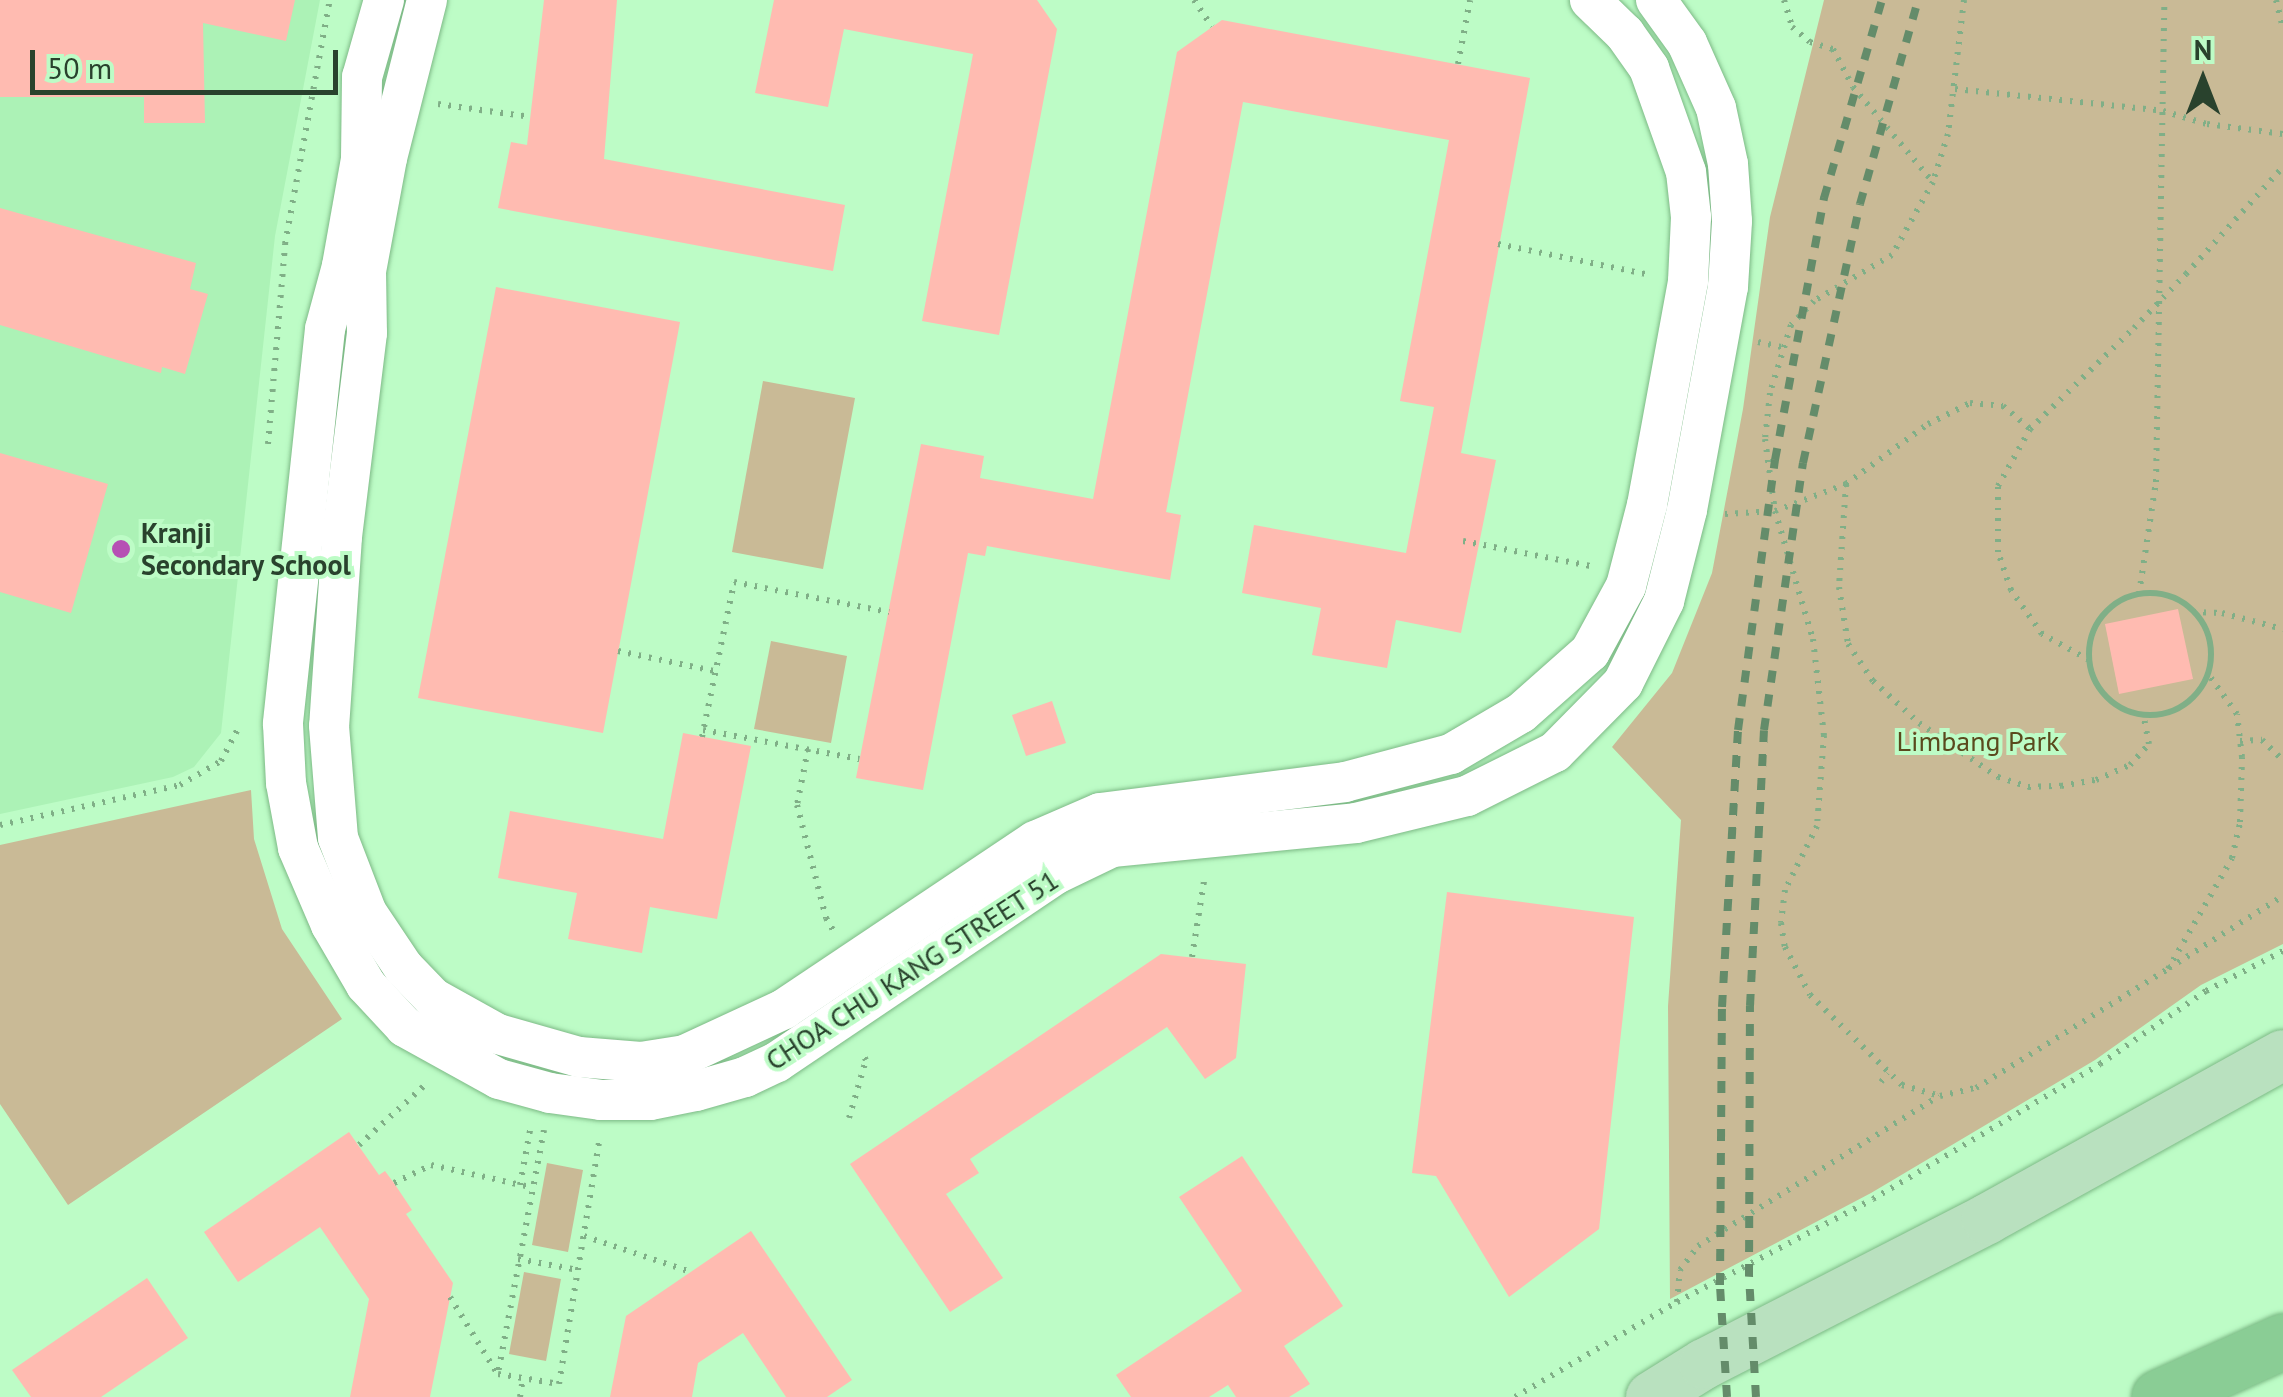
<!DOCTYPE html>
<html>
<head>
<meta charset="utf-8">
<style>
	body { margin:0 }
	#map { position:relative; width:2283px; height:1397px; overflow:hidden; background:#bdfcc6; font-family:"PT Sans",sans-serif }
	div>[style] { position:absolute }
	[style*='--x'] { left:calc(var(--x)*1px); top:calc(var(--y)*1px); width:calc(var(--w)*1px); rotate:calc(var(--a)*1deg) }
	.built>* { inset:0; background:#acf2b6 }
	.green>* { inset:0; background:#c9ba96 }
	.building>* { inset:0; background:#ffbbb1 }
	.path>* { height:6px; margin-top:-3px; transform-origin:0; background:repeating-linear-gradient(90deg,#80af87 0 2.5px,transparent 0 10.5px) }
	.path>.ring { margin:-3px; padding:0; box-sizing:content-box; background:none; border:6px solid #80af87; border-radius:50% }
	.roads { filter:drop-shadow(0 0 2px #7dba86) drop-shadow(0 0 2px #7dba86) }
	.minor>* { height:40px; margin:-20px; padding:0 20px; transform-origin:20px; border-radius:20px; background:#fff }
	.major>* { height:50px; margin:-25px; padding:0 25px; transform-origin:25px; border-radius:25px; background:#b9e1bf }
	.highway>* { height:55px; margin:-27.5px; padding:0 27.5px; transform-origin:27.5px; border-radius:27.5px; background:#8acd95 }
	.rail>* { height:8px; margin-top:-4px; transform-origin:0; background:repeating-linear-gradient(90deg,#648c6a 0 12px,transparent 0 24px) }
	.path-bridge>* { height:6px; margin-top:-3px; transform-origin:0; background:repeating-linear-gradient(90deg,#80af87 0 2.5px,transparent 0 10.5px) }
	.dots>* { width:28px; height:28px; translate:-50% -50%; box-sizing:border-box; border:5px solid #bdfcc6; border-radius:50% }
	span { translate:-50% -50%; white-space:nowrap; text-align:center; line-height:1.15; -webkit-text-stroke:8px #bdfcc6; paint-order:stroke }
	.poi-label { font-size:28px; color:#29422d; font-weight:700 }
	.left { translate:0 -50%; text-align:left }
	.park-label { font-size:28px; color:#5a491d }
	.street-label { font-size:28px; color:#29422d }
	.north { position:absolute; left:2153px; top:30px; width:100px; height:100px; -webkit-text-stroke:8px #bdfcc6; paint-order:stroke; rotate:0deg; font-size:28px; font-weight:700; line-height:40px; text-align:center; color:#29422d }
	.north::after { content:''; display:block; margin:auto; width:35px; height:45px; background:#29422d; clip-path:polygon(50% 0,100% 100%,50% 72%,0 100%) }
	.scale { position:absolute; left:30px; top:50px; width:308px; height:45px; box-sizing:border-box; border:5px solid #29422d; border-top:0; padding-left:12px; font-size:30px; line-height:35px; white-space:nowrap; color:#29422d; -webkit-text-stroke:8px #bdfcc6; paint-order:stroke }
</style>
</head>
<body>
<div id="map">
	<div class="built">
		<div style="clip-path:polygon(0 0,320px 0,275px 236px,221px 733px,194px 767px,173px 777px,0 814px)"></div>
	</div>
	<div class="green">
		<div style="clip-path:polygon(1824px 0,2283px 0,2283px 944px,2201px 985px,2095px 1060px,1871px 1193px,1670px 1299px,1668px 1006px,1681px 820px,1612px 747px,1672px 673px,1712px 573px,1743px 409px,1770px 217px)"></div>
		<div style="clip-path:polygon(763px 381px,855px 398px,823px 569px,732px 552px)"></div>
		<div style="clip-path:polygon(771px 641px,847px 656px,831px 743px,754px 729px)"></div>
		<div style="clip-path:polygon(251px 790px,254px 839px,282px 929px,342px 1019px,68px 1205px,0 1104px,0 845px)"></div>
		<div style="clip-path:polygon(547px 1163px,583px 1170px,568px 1252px,532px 1245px)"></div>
		<div style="clip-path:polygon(524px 1272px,561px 1279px,546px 1361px,509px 1354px)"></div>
	</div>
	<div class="building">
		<div style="clip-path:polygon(0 0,295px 0,286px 41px,203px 23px,205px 123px,144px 123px,144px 97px,0 97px)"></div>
		<div style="clip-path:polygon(544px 0,617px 0,604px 159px,845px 205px,833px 271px,498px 208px,511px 142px,527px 145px)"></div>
		<div style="clip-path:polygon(774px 0,1037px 0,1057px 29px,999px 335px,922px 321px,973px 54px,844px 29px,828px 107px,755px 93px)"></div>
		<div style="clip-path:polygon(1222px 20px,1530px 78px,1461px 453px,1496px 460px,1461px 633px,1396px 620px,1387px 668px,1312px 655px,1321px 608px,1242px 593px,1254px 525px,1406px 553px,1434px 407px,1400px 401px,1449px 140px,1243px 102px,1166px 512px,1181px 515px,1170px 580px,987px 546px,985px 556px,968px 553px,923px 790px,856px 778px,921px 444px,984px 456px,980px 478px,1093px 499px,1177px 52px)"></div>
		<div style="clip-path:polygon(0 208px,196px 263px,190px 289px,208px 294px,185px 374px,162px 367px,161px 373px,0 325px)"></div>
		<div style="clip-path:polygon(496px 287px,680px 322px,603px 733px,418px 698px)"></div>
		<div style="clip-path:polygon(0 453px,108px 484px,71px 613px,0 592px)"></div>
		<div style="clip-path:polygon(2178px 609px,2193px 679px,2119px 694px,2105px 624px)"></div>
		<div style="clip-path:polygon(1052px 701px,1066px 743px,1026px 756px,1012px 715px)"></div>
		<div style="clip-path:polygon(683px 733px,751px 746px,717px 919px,650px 907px,642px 953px,568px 939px,577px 893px,498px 878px,510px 811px,663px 839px)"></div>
		<div style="clip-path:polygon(1447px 892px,1634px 917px,1599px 1229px,1509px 1297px,1436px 1176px,1412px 1173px)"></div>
		<div style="clip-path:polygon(1161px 954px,1246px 964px,1236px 1058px,1205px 1079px,1167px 1027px,970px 1159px,979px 1173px,946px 1194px,1003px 1278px,950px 1312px,850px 1164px)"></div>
		<div style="clip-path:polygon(349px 1132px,379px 1175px,385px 1171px,394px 1183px,412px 1210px,406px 1214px,453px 1283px,430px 1397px,350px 1397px,369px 1299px,320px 1227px,238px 1282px,204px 1232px)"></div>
		<div style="clip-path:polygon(1242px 1156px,1343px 1306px,1284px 1346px,1310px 1384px,1289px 1397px,1236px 1397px,1228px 1385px,1209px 1397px,1131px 1397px,1116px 1375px,1242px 1291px,1179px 1197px)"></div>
		<div style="clip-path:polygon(751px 1231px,852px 1380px,827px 1397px,786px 1397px,743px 1333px,698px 1363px,692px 1397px,610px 1397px,626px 1316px)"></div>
		<div style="clip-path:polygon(147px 1278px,188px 1338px,101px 1397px,31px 1397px,12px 1370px)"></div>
	</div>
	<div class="path">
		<div style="--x:1194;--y:0;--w:32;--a:56"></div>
		<div style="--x:1784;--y:0;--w:28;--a:73"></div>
		<div style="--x:1792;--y:27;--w:23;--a:40"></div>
		<div style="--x:1810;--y:42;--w:24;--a:17"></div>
		<div style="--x:1833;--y:49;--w:43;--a:62.2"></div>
		<div style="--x:1853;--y:87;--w:124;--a:49.9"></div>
		<div style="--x:1964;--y:0;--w:135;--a:96.8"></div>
		<div style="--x:1948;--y:134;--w:50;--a:107.4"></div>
		<div style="--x:1933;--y:182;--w:84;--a:119.3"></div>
		<div style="--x:1892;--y:255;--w:91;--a:149.5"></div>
		<div style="--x:1814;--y:301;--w:33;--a:134"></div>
		<div style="--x:1791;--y:325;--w:71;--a:107.2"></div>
		<div style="--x:1770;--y:393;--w:46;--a:96.2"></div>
		<div style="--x:1765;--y:439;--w:73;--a:82.1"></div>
		<div style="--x:1775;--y:511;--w:134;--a:73.5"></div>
		<div style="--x:1813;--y:639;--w:97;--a:83.5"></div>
		<div style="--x:1824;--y:735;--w:91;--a:94.4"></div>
		<div style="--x:1817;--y:826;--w:72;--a:116.6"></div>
		<div style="--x:1785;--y:890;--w:33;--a:97"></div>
		<div style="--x:1781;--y:923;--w:24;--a:81"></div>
		<div style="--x:1785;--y:947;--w:54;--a:62.5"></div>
		<div style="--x:1810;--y:995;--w:129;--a:44.4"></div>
		<div style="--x:1902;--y:1085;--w:40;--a:16"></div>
		<div style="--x:1940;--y:1096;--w:37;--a:-13"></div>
		<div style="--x:1976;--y:1088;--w:226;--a:-31.8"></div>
		<div style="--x:2168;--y:969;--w:128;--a:-60"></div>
		<div style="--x:2232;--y:858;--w:37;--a:-77"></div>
		<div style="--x:2240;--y:822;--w:65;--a:-88.2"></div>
		<div style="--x:2242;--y:757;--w:43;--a:-96.6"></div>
		<div style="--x:2237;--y:714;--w:49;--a:-125.9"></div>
		<div style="--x:2276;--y:0;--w:30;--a:76"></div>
		<div style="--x:1458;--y:64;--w:65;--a:-79.4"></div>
		<div style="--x:1955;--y:89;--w:209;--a:6"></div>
		<div style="--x:2163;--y:111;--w:46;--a:16.5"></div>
		<div style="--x:2207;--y:124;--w:77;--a:7.5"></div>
		<div style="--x:438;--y:104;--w:94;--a:8"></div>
		<div style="--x:1498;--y:244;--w:155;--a:11.5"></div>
		<div style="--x:2186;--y:274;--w:144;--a:-47.8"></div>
		<div style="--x:1758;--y:342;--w:24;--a:12"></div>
		<div style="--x:268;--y:444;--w:201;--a:-85.1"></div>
		<div style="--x:285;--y:244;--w:248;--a:-79.6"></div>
		<div style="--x:1846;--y:484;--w:103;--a:93.9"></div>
		<div style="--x:1839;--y:587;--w:58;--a:81"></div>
		<div style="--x:1848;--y:644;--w:45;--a:56"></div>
		<div style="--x:1873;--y:681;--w:62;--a:42.4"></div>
		<div style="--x:1919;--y:723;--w:96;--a:34.4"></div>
		<div style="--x:1998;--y:777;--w:32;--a:18"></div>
		<div style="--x:2028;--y:787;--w:33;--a:-2"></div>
		<div style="--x:2061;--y:786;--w:36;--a:-10"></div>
		<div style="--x:2096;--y:780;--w:37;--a:-24"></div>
		<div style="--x:2130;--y:765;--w:28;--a:-48"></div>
		<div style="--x:2149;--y:744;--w:31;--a:-101"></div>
		<div style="--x:1725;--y:514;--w:50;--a:-3.4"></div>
		<div style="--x:1775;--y:511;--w:76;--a:-20.8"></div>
		<div style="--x:1846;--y:484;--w:102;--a:-36.2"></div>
		<div style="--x:1928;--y:424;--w:47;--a:-26.6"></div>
		<div style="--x:1970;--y:403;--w:33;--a:5"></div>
		<div style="--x:2003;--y:406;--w:35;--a:40"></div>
		<div style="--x:1463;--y:541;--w:130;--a:11.1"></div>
		<div class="ring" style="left:2089px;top:593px;width:116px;height:116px"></div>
		<div style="--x:2139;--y:594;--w:113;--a:-81.4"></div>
		<div style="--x:2156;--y:482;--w:482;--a:-89"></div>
		<div style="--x:2193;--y:612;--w:29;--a:2"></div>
		<div style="--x:2222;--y:613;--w:63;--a:14.7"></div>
		<div style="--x:618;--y:651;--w:99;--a:11.7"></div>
		<div style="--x:2089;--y:660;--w:54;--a:-151"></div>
		<div style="--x:2042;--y:634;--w:54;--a:-125.2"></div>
		<div style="--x:2011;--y:590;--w:40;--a:-108.9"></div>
		<div style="--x:1998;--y:552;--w:66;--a:-90"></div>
		<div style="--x:1998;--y:486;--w:65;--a:-60.7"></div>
		<div style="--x:2030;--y:429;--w:145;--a:-44.2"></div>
		<div style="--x:703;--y:730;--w:159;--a:10.5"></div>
		<div style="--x:702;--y:737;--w:158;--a:-78.3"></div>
		<div style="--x:734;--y:582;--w:158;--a:11"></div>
		<div style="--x:2240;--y:741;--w:22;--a:-3"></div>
		<div style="--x:2262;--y:740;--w:29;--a:44"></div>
		<div style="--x:808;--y:749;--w:57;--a:101.1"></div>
		<div style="--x:797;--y:805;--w:117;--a:75.6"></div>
		<div style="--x:826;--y:918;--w:14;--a:60"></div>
		<div style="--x:0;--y:825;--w:184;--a:-12.5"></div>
		<div style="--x:180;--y:785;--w:48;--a:-30.3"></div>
		<div style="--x:221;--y:761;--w:41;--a:-62.2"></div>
		<div style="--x:1192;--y:957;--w:83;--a:-81"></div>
		<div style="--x:2169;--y:968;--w:135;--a:-32.3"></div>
		<div style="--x:1881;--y:1082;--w:11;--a:-52"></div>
		<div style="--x:849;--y:1118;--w:60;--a:-73.7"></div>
		<div style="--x:866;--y:1060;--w:8;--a:-120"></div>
		<div style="--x:544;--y:1130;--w:248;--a:100.7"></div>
		<div style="--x:498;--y:1374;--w:62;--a:9.3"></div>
		<div style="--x:559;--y:1384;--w:251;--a:-80.6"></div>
		<div style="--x:359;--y:1145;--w:91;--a:-42.3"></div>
		<div style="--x:394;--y:1183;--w:41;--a:-25.9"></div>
		<div style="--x:431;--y:1165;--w:101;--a:12.5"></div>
		<div style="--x:520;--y:1185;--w:61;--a:-79.6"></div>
		<div style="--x:584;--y:1236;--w:113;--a:18.6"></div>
		<div style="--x:518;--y:1259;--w:61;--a:10.4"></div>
		<div style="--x:450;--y:1297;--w:89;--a:58.3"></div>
		<div style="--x:1677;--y:1302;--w:32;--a:-85"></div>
		<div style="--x:1680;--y:1270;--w:30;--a:-53"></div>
		<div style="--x:1698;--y:1246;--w:284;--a:-31.9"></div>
		<div style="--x:520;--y:1397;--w:19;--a:-81"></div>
		<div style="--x:1515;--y:1397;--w:188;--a:-30.4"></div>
		<div style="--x:1677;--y:1302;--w:221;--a:-27.7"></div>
		<div style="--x:1873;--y:1199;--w:264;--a:-30.7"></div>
		<div style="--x:2100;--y:1064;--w:129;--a:-34.6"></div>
		<div style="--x:2206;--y:991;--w:87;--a:-27.5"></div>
	</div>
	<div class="roads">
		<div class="minor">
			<div style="--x:384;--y:0;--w:80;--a:105.9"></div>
			<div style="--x:362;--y:77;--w:82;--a:90.7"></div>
			<div style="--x:361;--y:159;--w:109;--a:100.1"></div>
			<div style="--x:342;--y:266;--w:65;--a:105.1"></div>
			<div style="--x:325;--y:329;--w:397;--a:96.1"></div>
			<div style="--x:283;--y:724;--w:59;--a:87.1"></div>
			<div style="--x:286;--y:783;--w:66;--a:79.5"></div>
			<div style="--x:298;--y:848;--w:84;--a:66.8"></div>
			<div style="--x:331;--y:925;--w:69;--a:59.7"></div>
			<div style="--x:366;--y:985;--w:57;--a:47.1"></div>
			<div style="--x:405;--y:1027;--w:107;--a:29"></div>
			<div style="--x:499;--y:1079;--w:53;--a:15.4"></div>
			<div style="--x:550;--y:1093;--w:51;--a:7.8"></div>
			<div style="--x:601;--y:1100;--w:49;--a:0"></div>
			<div style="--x:650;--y:1100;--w:47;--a:-11.1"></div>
			<div style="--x:696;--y:1091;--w:51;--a:-15.9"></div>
			<div style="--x:745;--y:1077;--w:35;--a:-25"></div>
			<div style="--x:777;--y:1062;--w:334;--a:-34"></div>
			<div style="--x:1054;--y:875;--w:64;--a:-25.8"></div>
			<div style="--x:1112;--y:847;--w:245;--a:-5.6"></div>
			<div style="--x:1356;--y:823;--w:114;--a:-13.7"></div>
			<div style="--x:1467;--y:796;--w:98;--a:-26.6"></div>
			<div style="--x:1555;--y:752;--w:97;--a:-45.4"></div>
			<div style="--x:1623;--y:683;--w:92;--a:-63.4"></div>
			<div style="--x:1664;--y:601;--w:94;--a:-75.8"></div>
			<div style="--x:1687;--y:510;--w:227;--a:-79.6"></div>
			<div style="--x:1728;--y:287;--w:66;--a:-86.5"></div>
			<div style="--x:1732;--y:221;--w:57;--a:-94"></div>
			<div style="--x:1728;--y:164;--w:57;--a:-102.1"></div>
			<div style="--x:1716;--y:108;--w:71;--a:-114"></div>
			<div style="--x:1687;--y:43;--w:53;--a:-125.8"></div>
			<div style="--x:427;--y:0;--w:163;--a:104.2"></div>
			<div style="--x:387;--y:158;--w:115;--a:100.5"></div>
			<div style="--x:366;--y:271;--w:62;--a:89.1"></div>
			<div style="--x:367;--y:333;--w:206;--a:97"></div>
			<div style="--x:342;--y:537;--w:189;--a:93.9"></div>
			<div style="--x:329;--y:726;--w:112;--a:85.4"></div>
			<div style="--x:338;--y:838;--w:80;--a:68.9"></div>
			<div style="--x:367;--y:913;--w:66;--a:56.1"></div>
			<div style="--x:404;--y:968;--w:42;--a:46"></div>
			<div style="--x:433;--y:998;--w:74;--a:29"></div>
			<div style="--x:498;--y:1034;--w:84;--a:15.9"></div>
			<div style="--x:579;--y:1057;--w:62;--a:4.6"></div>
			<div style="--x:641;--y:1062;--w:45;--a:-9"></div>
			<div style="--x:685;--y:1055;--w:109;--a:-24.9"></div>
			<div style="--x:784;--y:1009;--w:302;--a:-33.8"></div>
			<div style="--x:1035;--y:841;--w:71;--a:-23.3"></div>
			<div style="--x:1100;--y:813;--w:247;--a:-7.2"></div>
			<div style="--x:1345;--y:782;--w:110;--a:-14.8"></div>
			<div style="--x:1451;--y:754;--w:81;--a:-30.4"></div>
			<div style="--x:1521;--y:713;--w:92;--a:-41.5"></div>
			<div style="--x:1590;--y:652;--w:75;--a:-61.4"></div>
			<div style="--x:1626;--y:586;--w:84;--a:-75.5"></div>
			<div style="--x:1647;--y:505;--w:228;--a:-79.6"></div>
			<div style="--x:1688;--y:281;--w:64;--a:-87.3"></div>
			<div style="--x:1691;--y:217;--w:45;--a:-96.3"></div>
			<div style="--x:1686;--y:172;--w:110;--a:-109.6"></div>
			<div style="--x:1649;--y:68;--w:42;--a:-125.2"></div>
			<div style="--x:1625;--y:34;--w:49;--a:-135.8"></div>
		</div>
		<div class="major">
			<div style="--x:1651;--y:1397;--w:62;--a:-31.9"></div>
			<div style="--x:1704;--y:1364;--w:318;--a:-27.1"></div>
			<div style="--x:1987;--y:1219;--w:338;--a:-29"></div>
		</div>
		<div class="highway">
			<div style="--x:2159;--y:1397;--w:136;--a:-24.3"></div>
		</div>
	</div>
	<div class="rail">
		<div style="--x:1727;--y:1397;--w:112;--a:-93.6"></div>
		<div style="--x:1720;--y:1285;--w:278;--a:-89.6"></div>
		<div style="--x:1722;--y:1007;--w:277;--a:-86.7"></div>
		<div style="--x:1738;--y:730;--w:273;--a:-82.2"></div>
		<div style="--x:1775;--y:460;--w:267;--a:-79.4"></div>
		<div style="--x:1824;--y:198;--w:206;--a:-73.7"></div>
		<div style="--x:1756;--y:1397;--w:121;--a:-93.3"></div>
		<div style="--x:1749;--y:1276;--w:270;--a:-89.8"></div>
		<div style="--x:1750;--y:1006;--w:276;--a:-87.1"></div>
		<div style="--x:1764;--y:730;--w:270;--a:-81.7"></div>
		<div style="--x:1803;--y:463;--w:265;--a:-77.6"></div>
		<div style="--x:1860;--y:204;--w:212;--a:-74.1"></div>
	</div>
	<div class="path-bridge">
		<div style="--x:2134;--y:328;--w:75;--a:-46.1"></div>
	</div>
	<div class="dots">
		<div style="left:121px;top:549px;background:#b650b4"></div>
	</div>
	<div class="poi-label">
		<span class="left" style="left:141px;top:549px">Kranji<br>Secondary School</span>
	</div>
	<div class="park-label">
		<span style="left:1978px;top:741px">Limbang Park</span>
	</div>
	<div class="street-label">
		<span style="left:912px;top:970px;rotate:-33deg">CHOA CHU KANG STREET 51</span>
	</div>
	<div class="north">N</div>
	<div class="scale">50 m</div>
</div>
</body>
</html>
